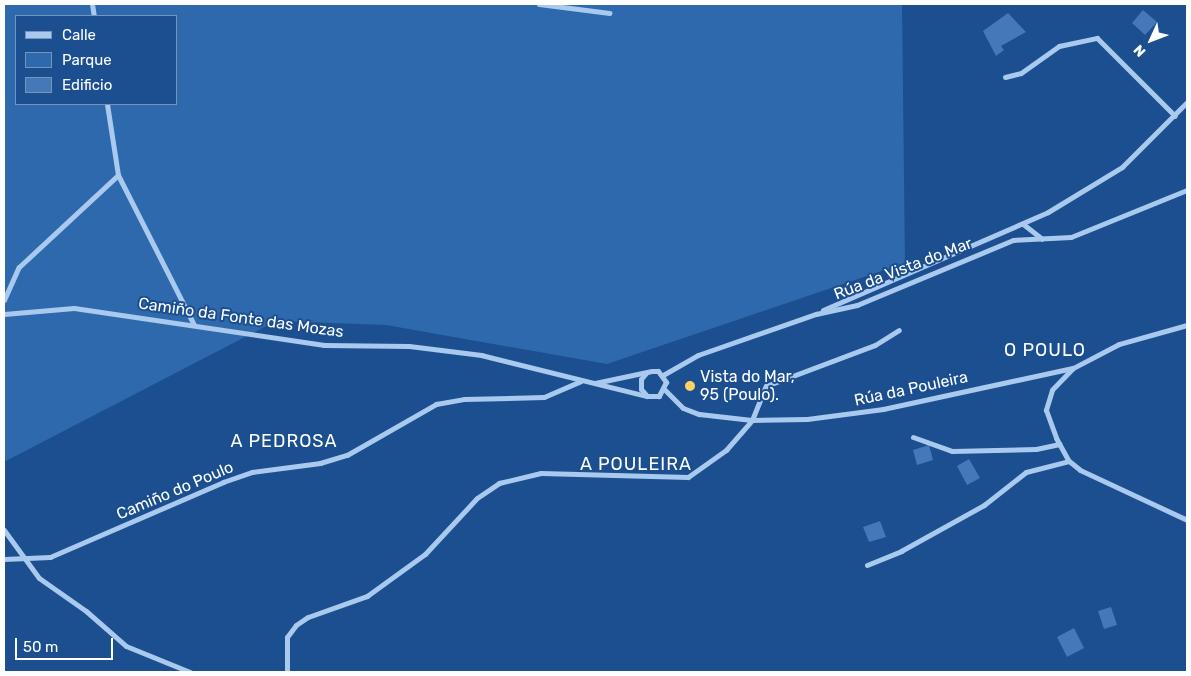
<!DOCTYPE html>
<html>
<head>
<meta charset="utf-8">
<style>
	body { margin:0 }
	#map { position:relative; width:1191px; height:676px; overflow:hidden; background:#1b4f8f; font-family:Rubik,sans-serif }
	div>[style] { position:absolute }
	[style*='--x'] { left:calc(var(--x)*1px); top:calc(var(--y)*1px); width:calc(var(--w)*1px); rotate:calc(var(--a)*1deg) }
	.green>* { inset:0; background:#2e69ad }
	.building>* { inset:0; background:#4478b7 }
	.minor>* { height:5px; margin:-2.5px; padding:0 2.5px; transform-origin:2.5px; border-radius:2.5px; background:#a9c9ee }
	.dots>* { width:14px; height:14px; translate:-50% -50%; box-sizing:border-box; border:2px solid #1b4f8f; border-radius:50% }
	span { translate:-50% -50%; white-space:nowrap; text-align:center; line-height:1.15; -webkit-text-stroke:4px #1b4f8f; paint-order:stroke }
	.street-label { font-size:16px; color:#fff }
	.poi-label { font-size:16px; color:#fff }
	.left { translate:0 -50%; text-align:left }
	.neighbourhood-label { font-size:18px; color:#fff; letter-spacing:1px }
	.frame { position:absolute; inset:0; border:5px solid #fff; pointer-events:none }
	.legend { position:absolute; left:15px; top:15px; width:162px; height:90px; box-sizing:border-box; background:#1b4f8f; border:1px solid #7695bc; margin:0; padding:6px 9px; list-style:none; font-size:15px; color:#fff }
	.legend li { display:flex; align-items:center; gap:10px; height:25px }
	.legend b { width:25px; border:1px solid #7695bc }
	.north { position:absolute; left:1126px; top:15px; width:50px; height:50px; -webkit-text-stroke:4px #1b4f8f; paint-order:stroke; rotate:227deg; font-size:14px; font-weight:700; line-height:20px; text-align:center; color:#fff }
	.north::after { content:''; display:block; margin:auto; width:18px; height:22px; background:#fff; clip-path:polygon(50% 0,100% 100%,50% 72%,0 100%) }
	.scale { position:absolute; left:15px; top:638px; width:98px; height:22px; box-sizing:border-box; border:2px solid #fff; border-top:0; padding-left:6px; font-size:15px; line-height:18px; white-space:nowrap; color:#fff; -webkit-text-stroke:4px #1b4f8f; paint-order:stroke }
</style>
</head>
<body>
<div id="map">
	<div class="green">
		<div style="clip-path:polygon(evenodd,4px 4px,902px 4px,905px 263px,607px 364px,386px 325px,276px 321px,4px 462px,4px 4px,16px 16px,176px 16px,176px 104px,16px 104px,16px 16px)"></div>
	</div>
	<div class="building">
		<div style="clip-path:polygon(1143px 10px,1157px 22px,1145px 35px,1132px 23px)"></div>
		<div style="clip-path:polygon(1008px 13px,1026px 32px,1001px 46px,1004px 50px,996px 56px,983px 31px)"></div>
		<div style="clip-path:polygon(929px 445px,933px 460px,917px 465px,913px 450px)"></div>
		<div style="clip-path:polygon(969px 459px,980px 478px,967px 485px,957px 466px)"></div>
		<div style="clip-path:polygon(880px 521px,886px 537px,869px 542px,863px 527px)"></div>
		<div style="clip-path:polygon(1111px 607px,1117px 625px,1104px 629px,1098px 611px)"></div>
		<div style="clip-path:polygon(1074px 628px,1084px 648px,1067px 657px,1057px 637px)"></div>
	</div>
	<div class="minor">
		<div style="--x:92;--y:4;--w:12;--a:81"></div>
		<div style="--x:539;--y:4;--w:71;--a:7.3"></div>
		<div style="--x:1005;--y:77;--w:16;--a:-14"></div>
		<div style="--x:1021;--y:73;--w:47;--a:-35.4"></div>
		<div style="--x:1059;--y:46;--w:39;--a:-12"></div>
		<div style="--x:1097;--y:38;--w:110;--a:45"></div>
		<div style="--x:107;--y:104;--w:72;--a:81.2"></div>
		<div style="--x:118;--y:175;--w:168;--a:63.1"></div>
		<div style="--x:1023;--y:224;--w:24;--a:38"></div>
		<div style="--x:4;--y:300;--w:36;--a:-66"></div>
		<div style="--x:19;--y:267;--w:135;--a:-42.9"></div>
		<div style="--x:823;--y:310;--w:245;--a:-23.5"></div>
		<div style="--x:1048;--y:212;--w:87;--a:-31.3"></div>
		<div style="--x:1122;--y:167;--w:92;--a:-45"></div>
		<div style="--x:4;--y:314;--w:70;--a:-4.9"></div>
		<div style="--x:74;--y:308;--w:253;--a:8.4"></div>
		<div style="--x:324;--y:345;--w:85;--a:0.7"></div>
		<div style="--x:409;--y:346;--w:73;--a:7.1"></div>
		<div style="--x:481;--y:355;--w:171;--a:13.9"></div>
		<div style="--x:1187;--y:325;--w:71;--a:164.4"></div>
		<div style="--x:1119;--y:344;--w:52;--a:152.4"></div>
		<div style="--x:1073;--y:368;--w:30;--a:134"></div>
		<div style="--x:1052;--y:390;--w:21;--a:107"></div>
		<div style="--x:1046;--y:410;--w:30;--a:70"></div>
		<div style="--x:1056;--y:438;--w:26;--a:61"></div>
		<div style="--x:1069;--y:461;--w:14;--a:39"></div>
		<div style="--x:1080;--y:470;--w:118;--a:25"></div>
		<div style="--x:663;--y:375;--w:40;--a:-29.7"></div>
		<div style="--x:698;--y:355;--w:125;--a:-19.2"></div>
		<div style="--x:816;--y:314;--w:42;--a:-12.4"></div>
		<div style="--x:857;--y:305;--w:169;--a:-22.6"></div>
		<div style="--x:1013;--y:240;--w:58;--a:-3"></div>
		<div style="--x:1071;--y:237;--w:125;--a:-22.1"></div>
		<div style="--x:595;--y:383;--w:58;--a:-11.9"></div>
		<div style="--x:652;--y:371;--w:6;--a:0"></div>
		<div style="--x:658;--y:371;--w:14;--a:54"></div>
		<div style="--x:666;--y:382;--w:16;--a:117"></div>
		<div style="--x:659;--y:396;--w:12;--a:180"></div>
		<div style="--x:647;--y:396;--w:9;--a:-131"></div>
		<div style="--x:641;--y:389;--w:10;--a:-90"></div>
		<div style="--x:641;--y:379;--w:8;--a:-50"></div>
		<div style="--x:665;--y:390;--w:25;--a:45"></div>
		<div style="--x:683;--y:408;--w:17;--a:21"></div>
		<div style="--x:699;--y:414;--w:53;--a:6.5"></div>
		<div style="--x:752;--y:420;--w:55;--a:-1"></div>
		<div style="--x:807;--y:419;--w:77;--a:-7.5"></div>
		<div style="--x:883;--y:409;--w:194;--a:-12.2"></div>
		<div style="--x:913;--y:437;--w:41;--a:19.7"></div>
		<div style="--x:952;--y:451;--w:84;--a:-1.4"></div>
		<div style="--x:1036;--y:449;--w:24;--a:-12"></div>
		<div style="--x:4;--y:530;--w:59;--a:53.9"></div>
		<div style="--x:39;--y:578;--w:57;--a:35.1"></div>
		<div style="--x:86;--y:611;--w:53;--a:41.2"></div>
		<div style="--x:126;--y:646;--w:69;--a:22.1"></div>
		<div style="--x:4;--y:559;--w:46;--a:-2.5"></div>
		<div style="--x:50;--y:557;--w:189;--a:-23.4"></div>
		<div style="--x:223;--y:482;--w:31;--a:-19"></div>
		<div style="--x:252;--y:472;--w:69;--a:-7.5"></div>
		<div style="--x:320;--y:463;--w:28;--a:-17"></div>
		<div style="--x:347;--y:455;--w:103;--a:-29.8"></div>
		<div style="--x:436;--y:404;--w:28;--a:-10"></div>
		<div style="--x:464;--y:399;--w:80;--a:-1.4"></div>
		<div style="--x:544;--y:397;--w:40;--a:-23.4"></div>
		<div style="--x:867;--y:565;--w:37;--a:-22"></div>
		<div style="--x:901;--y:551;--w:95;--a:-29"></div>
		<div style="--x:984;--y:505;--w:53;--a:-38.2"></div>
		<div style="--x:1026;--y:472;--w:44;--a:-14.3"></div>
		<div style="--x:287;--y:672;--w:35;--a:-90"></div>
		<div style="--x:287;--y:637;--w:15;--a:-53"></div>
		<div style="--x:296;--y:625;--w:14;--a:-34"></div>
		<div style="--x:308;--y:617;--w:63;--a:-19.6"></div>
		<div style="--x:367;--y:596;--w:72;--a:-35.9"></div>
		<div style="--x:425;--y:554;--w:76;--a:-47.1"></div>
		<div style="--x:477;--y:498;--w:27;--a:-34"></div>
		<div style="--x:499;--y:483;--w:43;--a:-13.4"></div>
		<div style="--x:541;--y:473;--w:147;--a:1.6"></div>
		<div style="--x:688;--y:477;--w:47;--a:-35.4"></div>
		<div style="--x:726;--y:450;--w:40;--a:-49"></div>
		<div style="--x:752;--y:420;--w:37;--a:-68"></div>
		<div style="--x:766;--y:386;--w:116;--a:-20.6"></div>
		<div style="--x:875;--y:345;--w:28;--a:-32"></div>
	</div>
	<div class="dots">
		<div style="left:690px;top:386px;background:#ffd166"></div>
	</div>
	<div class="street-label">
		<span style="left:903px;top:269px;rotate:-21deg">Rúa da Vista do Mar</span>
		<span style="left:241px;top:318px;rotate:8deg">Camiño da Fonte das Mozas</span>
		<span style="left:911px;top:389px;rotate:-12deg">Rúa da Pouleira</span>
		<span style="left:175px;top:491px;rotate:-23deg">Camiño do Poulo</span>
	</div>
	<div class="poi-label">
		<span class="left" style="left:700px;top:386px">Vista do Mar,<br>95 (Poulo).</span>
	</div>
	<div class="neighbourhood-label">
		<span style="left:1045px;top:350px">O POULO</span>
		<span style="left:284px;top:441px">A PEDROSA</span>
		<span style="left:636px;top:464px">A POULEIRA</span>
	</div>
	<div class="frame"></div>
	<ul class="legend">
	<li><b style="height:6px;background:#a9c9ee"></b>Calle</li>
	<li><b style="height:14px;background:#2e69ad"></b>Parque</li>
	<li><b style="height:14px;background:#4478b7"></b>Edificio</li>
	</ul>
	<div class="north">N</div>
	<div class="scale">50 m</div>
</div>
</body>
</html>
